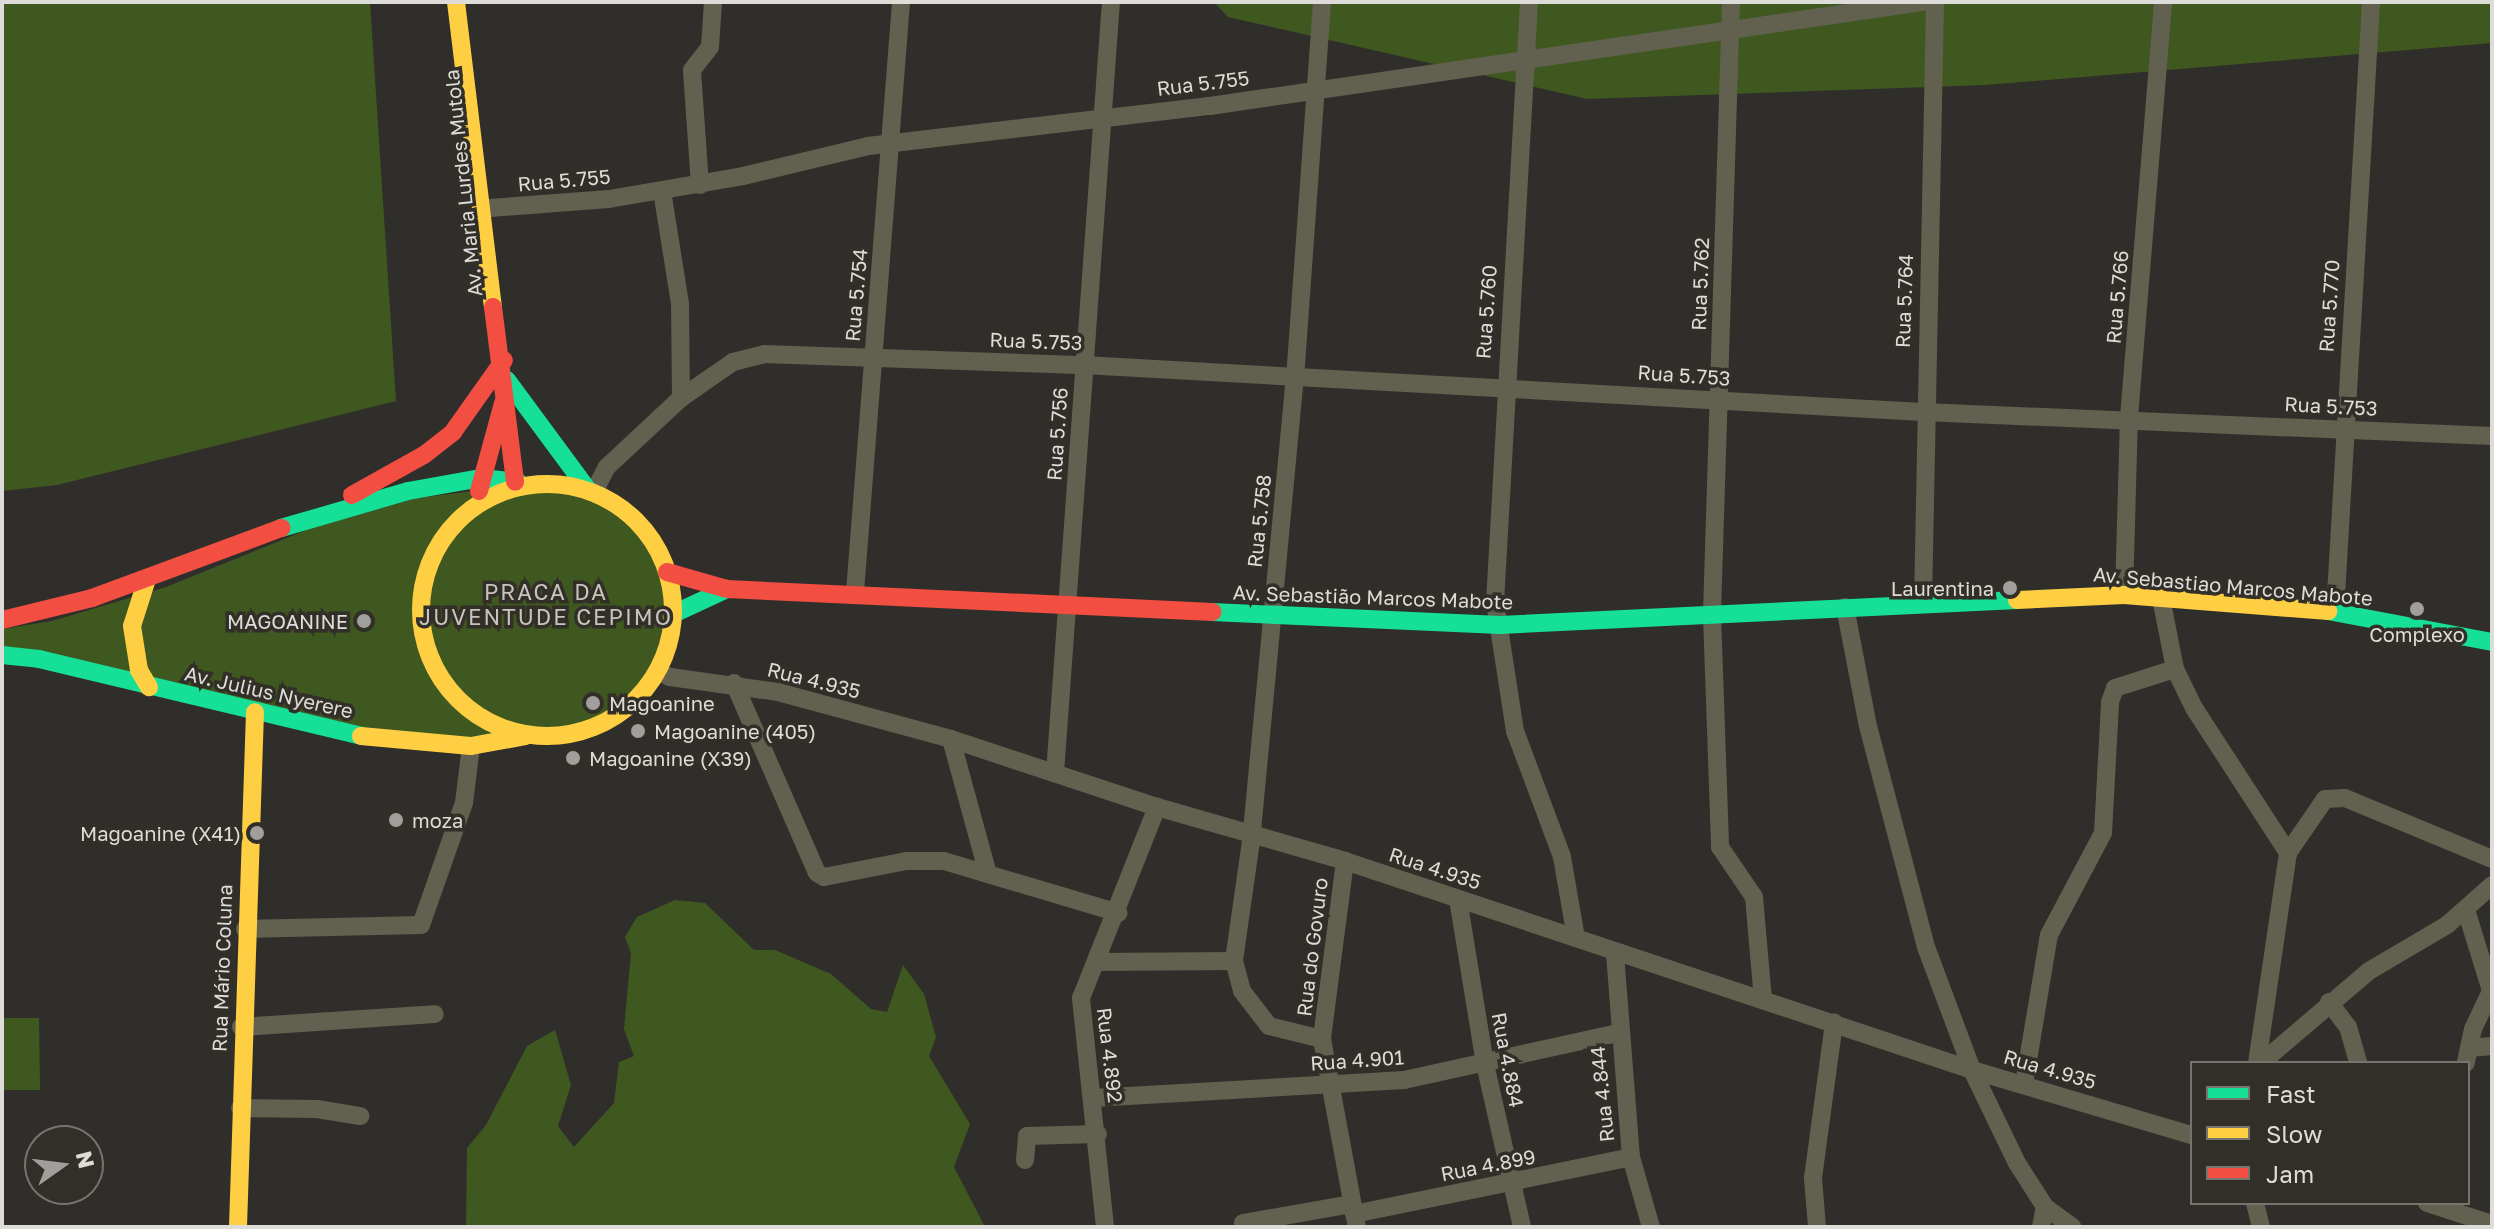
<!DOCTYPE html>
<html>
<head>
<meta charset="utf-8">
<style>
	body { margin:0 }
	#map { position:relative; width:2494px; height:1229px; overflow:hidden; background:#302e2b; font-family:"Golos Text",sans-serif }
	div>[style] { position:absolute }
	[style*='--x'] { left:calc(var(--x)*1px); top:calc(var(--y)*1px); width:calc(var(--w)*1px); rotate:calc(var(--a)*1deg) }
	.green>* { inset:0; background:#3f581f }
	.street>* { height:18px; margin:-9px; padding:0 9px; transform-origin:9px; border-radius:9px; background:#62604e }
	.fast>* { height:18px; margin:-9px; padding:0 9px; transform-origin:9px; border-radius:9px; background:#16e098 }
	.slow>* { height:18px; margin:-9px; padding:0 9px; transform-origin:9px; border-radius:9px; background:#ffcf43 }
	.slow>.ring { margin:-9px; padding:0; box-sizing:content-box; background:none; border:18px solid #ffcf43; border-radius:50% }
	.jam>* { height:18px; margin:-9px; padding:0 9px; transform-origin:9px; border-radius:9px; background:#f24e42 }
	.dots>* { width:22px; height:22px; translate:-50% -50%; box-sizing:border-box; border:4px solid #322f29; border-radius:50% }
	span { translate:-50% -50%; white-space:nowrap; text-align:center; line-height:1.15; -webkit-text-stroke:7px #322f29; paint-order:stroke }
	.street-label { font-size:20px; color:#dedcd8 }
	.poi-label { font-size:20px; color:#dedcd8 }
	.right { translate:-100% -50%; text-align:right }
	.left { translate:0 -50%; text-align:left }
	.neighbourhood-label { font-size:22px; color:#c8c4bd; letter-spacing:2px }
	.frame { position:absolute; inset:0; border:4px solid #dedcd8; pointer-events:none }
	.legend { position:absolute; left:2190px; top:1061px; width:280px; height:144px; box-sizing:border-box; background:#322f29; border:2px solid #77746f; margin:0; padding:10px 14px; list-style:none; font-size:24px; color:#dedcd8 }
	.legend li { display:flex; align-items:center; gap:16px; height:40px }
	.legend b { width:40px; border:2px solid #77746f }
	.north { position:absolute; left:24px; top:1125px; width:80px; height:80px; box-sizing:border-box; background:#322f29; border:2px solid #77746f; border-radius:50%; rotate:76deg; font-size:22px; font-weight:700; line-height:32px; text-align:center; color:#dedcd8 }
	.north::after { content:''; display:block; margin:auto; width:28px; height:36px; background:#a19f9b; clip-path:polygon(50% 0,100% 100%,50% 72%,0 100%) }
</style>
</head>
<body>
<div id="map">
	<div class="green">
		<div style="clip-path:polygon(2px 2px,370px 2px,396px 401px,57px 485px,2px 491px)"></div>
		<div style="clip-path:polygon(1214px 2px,2492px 2px,2492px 43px,1986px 85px,1587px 99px,1228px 17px)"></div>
		<div style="clip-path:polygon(529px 484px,569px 485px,619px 505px,656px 546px,672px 593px,669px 640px,658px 671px,638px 698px,612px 718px,582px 732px,440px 745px,2px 649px,2px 629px,52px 621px,166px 587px,309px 529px,417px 498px)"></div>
		<div style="clip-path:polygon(675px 900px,705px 903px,754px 950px,775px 950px,831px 974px,871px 1009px,887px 1012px,903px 965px,924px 994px,936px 1037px,929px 1056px,970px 1124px,954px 1167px,985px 1227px,466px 1227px,467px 1148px,486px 1125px,527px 1046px,555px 1030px,571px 1085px,558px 1126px,574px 1147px,614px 1103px,619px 1062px,634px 1056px,624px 1029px,631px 953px,625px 937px,637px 917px)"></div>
		<div style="clip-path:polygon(2px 1018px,39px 1018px,40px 1090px,2px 1090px)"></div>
	</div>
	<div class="street">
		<div style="--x:1322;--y:2;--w:375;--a:94.1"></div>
		<div style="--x:1295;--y:376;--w:460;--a:95.4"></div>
		<div style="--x:1252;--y:834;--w:128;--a:98.1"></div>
		<div style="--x:1234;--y:961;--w:31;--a:75"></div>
		<div style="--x:1242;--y:991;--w:44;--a:52.4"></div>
		<div style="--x:1269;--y:1026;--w:55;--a:13.8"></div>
		<div style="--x:1529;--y:2;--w:601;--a:93.24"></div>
		<div style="--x:1495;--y:602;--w:131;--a:81.2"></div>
		<div style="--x:1515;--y:731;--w:134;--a:69.5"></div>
		<div style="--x:1562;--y:857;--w:82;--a:80.2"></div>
		<div style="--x:1731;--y:2;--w:613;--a:91.78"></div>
		<div style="--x:1712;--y:615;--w:232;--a:88"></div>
		<div style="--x:1720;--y:847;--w:60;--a:55.8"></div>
		<div style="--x:1754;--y:897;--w:102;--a:85"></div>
		<div style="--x:700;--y:185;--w:115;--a:-94"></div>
		<div style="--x:692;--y:70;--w:29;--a:-52"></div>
		<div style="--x:710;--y:47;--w:45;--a:-86.2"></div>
		<div style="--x:662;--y:191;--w:113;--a:80.9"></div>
		<div style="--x:680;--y:303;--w:95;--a:89.4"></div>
		<div style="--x:490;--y:208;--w:119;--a:-4.3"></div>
		<div style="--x:609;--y:199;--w:136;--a:-9.7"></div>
		<div style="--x:743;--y:176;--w:129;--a:-13.5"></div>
		<div style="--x:868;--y:146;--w:344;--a:-6.7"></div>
		<div style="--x:1210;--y:106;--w:721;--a:-8.3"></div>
		<div style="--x:594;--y:492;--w:28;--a:-63"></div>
		<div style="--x:607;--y:467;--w:101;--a:-43"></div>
		<div style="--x:681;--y:398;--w:63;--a:-34.7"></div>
		<div style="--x:733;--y:362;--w:32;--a:-14"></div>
		<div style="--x:764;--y:354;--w:320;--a:2"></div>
		<div style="--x:1084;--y:365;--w:840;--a:3.21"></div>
		<div style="--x:1923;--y:412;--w:570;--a:2.42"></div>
		<div style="--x:855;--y:592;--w:592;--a:-85.54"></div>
		<div style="--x:2124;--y:595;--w:178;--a:-88.4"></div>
		<div style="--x:2129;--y:417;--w:416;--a:-85.3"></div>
		<div style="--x:2161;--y:598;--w:72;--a:78.8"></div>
		<div style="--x:2175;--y:669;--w:43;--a:64"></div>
		<div style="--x:2194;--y:708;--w:173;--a:57"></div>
		<div style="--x:1923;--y:602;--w:600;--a:-88.85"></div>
		<div style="--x:1845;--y:607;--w:121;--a:79.1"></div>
		<div style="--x:1868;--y:726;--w:228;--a:75.3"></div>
		<div style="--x:1926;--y:947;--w:131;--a:69.5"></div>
		<div style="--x:1972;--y:1070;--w:103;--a:64.2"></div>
		<div style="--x:2017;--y:1163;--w:52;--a:57.5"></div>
		<div style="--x:2045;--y:1207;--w:34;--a:36"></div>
		<div style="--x:2335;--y:612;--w:611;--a:-86.62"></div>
		<div style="--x:658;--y:671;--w:13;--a:27"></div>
		<div style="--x:670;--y:677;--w:109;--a:7.9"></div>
		<div style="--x:778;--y:692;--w:179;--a:15.2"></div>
		<div style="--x:951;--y:739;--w:217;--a:18.3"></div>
		<div style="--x:1157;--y:807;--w:196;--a:16"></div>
		<div style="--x:1345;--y:861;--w:661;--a:18.43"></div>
		<div style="--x:1972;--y:1070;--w:229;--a:16.5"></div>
		<div style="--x:734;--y:683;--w:207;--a:66.4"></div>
		<div style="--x:817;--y:873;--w:8;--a:30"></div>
		<div style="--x:824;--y:877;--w:84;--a:-11"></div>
		<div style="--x:906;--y:861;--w:38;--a:0"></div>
		<div style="--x:944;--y:861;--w:182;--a:16.6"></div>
		<div style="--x:951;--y:739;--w:137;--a:74.7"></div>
		<div style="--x:1055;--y:773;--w:773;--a:-85.85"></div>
		<div style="--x:1345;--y:861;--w:179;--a:97.4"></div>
		<div style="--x:1322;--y:1039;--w:191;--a:79.5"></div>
		<div style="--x:1458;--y:899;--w:167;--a:80.7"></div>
		<div style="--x:1485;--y:1064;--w:167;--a:77.2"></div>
		<div style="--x:2466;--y:910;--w:85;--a:72.8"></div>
		<div style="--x:2491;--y:991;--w:42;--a:115.3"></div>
		<div style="--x:2473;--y:1029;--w:35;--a:102"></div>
		<div style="--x:245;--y:929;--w:176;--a:-1.3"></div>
		<div style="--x:421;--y:925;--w:129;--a:-70.6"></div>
		<div style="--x:464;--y:803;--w:57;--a:-83"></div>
		<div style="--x:1615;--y:954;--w:204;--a:85.5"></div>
		<div style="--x:1631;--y:1157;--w:73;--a:74.1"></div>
		<div style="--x:1096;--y:962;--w:138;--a:-0.4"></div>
		<div style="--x:2329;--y:1002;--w:31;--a:53"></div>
		<div style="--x:2348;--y:1027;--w:37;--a:74"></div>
		<div style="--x:241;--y:1027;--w:194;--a:-3.8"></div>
		<div style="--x:2469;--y:1048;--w:23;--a:-5"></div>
		<div style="--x:2257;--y:1063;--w:212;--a:-81.6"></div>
		<div style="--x:2288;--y:853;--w:65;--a:-55.6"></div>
		<div style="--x:2325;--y:799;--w:20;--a:-3"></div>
		<div style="--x:2345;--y:798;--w:159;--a:22.5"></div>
		<div style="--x:2261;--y:1063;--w:142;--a:-40.4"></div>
		<div style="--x:2369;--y:971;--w:91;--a:-30.5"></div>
		<div style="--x:2447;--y:925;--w:60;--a:-41.6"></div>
		<div style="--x:2024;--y:1084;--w:151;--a:-80.5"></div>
		<div style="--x:2049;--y:935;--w:115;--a:-62.1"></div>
		<div style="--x:2103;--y:833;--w:131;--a:-86.9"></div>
		<div style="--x:2110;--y:702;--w:15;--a:-70"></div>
		<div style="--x:2115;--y:688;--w:63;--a:-17.6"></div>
		<div style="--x:1093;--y:1098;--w:312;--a:-3.3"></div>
		<div style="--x:1404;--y:1080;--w:219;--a:-12.4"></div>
		<div style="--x:240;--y:1108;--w:77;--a:0.7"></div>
		<div style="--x:317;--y:1109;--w:44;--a:9.2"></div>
		<div style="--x:1025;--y:1160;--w:24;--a:-85"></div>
		<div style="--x:1027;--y:1136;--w:71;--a:-1.6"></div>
		<div style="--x:2255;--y:1203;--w:25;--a:76"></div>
		<div style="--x:2427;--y:1203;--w:68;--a:17.9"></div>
		<div style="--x:1354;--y:1214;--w:283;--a:-11.6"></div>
		<div style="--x:1243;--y:1223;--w:111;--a:-9.9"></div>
		<div style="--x:1105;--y:1227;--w:230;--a:-96"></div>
		<div style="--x:1081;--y:998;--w:206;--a:-68.3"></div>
		<div style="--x:1817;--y:1227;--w:49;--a:-94.7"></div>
		<div style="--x:1813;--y:1178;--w:157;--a:-82.3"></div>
		<div style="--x:2041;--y:1227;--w:20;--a:-79"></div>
	</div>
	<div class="fast">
		<div style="--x:507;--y:380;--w:137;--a:53.6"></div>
		<div style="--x:281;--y:528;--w:132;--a:-16.2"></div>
		<div style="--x:408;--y:491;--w:75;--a:-10"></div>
		<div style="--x:482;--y:478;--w:36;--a:6"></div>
		<div style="--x:2328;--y:611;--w:167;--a:10.7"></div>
		<div style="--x:1212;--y:612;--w:288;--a:2.6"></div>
		<div style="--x:1500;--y:625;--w:518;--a:-2.77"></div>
		<div style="--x:673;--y:614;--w:60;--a:-24.8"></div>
		<div style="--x:2;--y:655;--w:37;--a:6"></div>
		<div style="--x:39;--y:659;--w:331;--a:13.4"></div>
	</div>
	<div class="slow">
		<div style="--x:456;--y:2;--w:307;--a:83.1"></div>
		<div class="ring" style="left:421px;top:484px;width:234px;height:234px"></div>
		<div style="--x:147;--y:579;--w:49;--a:107.7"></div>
		<div style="--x:132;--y:626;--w:45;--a:81"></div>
		<div style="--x:139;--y:670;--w:20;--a:60"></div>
		<div style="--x:2017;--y:600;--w:107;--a:-2.7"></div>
		<div style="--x:2124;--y:595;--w:205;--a:4.5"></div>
		<div style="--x:361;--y:736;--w:110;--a:5.2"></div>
		<div style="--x:471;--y:746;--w:56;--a:-10.3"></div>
		<div style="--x:238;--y:1227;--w:515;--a:-88.11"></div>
	</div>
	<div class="jam">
		<div style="--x:493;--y:307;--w:176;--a:82.8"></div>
		<div style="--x:479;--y:491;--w:91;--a:-74.7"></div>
		<div style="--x:352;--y:495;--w:82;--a:-29.1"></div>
		<div style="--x:424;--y:455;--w:37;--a:-38"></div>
		<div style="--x:453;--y:432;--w:88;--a:-54.7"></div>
		<div style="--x:667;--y:572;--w:62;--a:15.8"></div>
		<div style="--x:727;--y:589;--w:486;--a:2.7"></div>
		<div style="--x:2;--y:620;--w:93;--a:-13.7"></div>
		<div style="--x:92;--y:598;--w:202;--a:-20.3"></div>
	</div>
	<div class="dots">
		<div style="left:2010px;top:588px;background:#a19f9b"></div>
		<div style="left:2417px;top:609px;background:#a19f9b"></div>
		<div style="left:364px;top:621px;background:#a19f9b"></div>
		<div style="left:593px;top:703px;background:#a19f9b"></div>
		<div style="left:638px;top:731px;background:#a19f9b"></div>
		<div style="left:573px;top:758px;background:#a19f9b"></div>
		<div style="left:396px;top:820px;background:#a19f9b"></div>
		<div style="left:257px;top:833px;background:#a19f9b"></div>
	</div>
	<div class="street-label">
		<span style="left:1203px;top:83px;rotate:-7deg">Rua 5.755</span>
		<span style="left:564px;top:180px;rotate:-5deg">Rua 5.755</span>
		<span style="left:463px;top:183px;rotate:-96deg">Av. Maria Lurdes Mutola</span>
		<span style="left:1700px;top:284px;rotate:-88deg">Rua 5.762</span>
		<span style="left:856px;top:295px;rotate:-85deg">Rua 5.754</span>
		<span style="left:2117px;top:297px;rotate:-85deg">Rua 5.766</span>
		<span style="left:1904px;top:301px;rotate:-88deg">Rua 5.764</span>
		<span style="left:2329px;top:306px;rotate:-86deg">Rua 5.770</span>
		<span style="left:1486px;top:312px;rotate:-86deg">Rua 5.760</span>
		<span style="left:1036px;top:341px;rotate:2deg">Rua 5.753</span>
		<span style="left:1684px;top:375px;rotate:4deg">Rua 5.753</span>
		<span style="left:2331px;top:406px;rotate:3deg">Rua 5.753</span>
		<span style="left:1057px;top:434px;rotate:-86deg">Rua 5.756</span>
		<span style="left:1259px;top:521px;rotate:-84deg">Rua 5.758</span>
		<span style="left:2233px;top:586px;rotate:5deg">Av. Sebastiao Marcos Mabote</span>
		<span style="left:1373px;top:597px;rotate:2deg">Av. Sebastião Marcos Mabote</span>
		<span style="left:814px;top:680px;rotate:14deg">Rua 4.935</span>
		<span style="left:269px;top:692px;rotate:13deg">Av. Julius Nyerere</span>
		<span style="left:1435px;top:868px;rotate:18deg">Rua 4.935</span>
		<span style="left:1312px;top:947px;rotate:-83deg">Rua do Govuro</span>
		<span style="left:222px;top:968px;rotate:-88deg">Rua Mário Coluna</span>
		<span style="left:1110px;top:1055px;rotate:83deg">Rua 4.892</span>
		<span style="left:1357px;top:1060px;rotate:-4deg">Rua 4.901</span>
		<span style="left:1508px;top:1060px;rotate:79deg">Rua 4.884</span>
		<span style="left:2050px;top:1069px;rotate:16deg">Rua 4.935</span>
		<span style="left:1602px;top:1094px;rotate:-96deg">Rua 4.844</span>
		<span style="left:1488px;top:1165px;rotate:-11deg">Rua 4.899</span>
	</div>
	<div class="poi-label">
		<span class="right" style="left:1994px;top:588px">Laurentina</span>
		<span class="right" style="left:348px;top:621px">MAGOANINE</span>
		<span style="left:2417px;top:634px">Complexo</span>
		<span class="left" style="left:609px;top:703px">Magoanine</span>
		<span class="left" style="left:654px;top:731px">Magoanine (405)</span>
		<span class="left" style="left:589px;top:758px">Magoanine (X39)</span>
		<span class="left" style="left:412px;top:820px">moza</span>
		<span class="right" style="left:241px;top:833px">Magoanine (X41)</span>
	</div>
	<div class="neighbourhood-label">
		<span style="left:546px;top:604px">PRACA DA<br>JUVENTUDE CEPIMO</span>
	</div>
	<div class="frame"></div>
	<ul class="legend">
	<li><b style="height:10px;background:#16e098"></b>Fast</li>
	<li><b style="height:10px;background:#ffcf43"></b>Slow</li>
	<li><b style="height:10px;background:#f24e42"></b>Jam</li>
	</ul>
	<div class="north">N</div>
</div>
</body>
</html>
